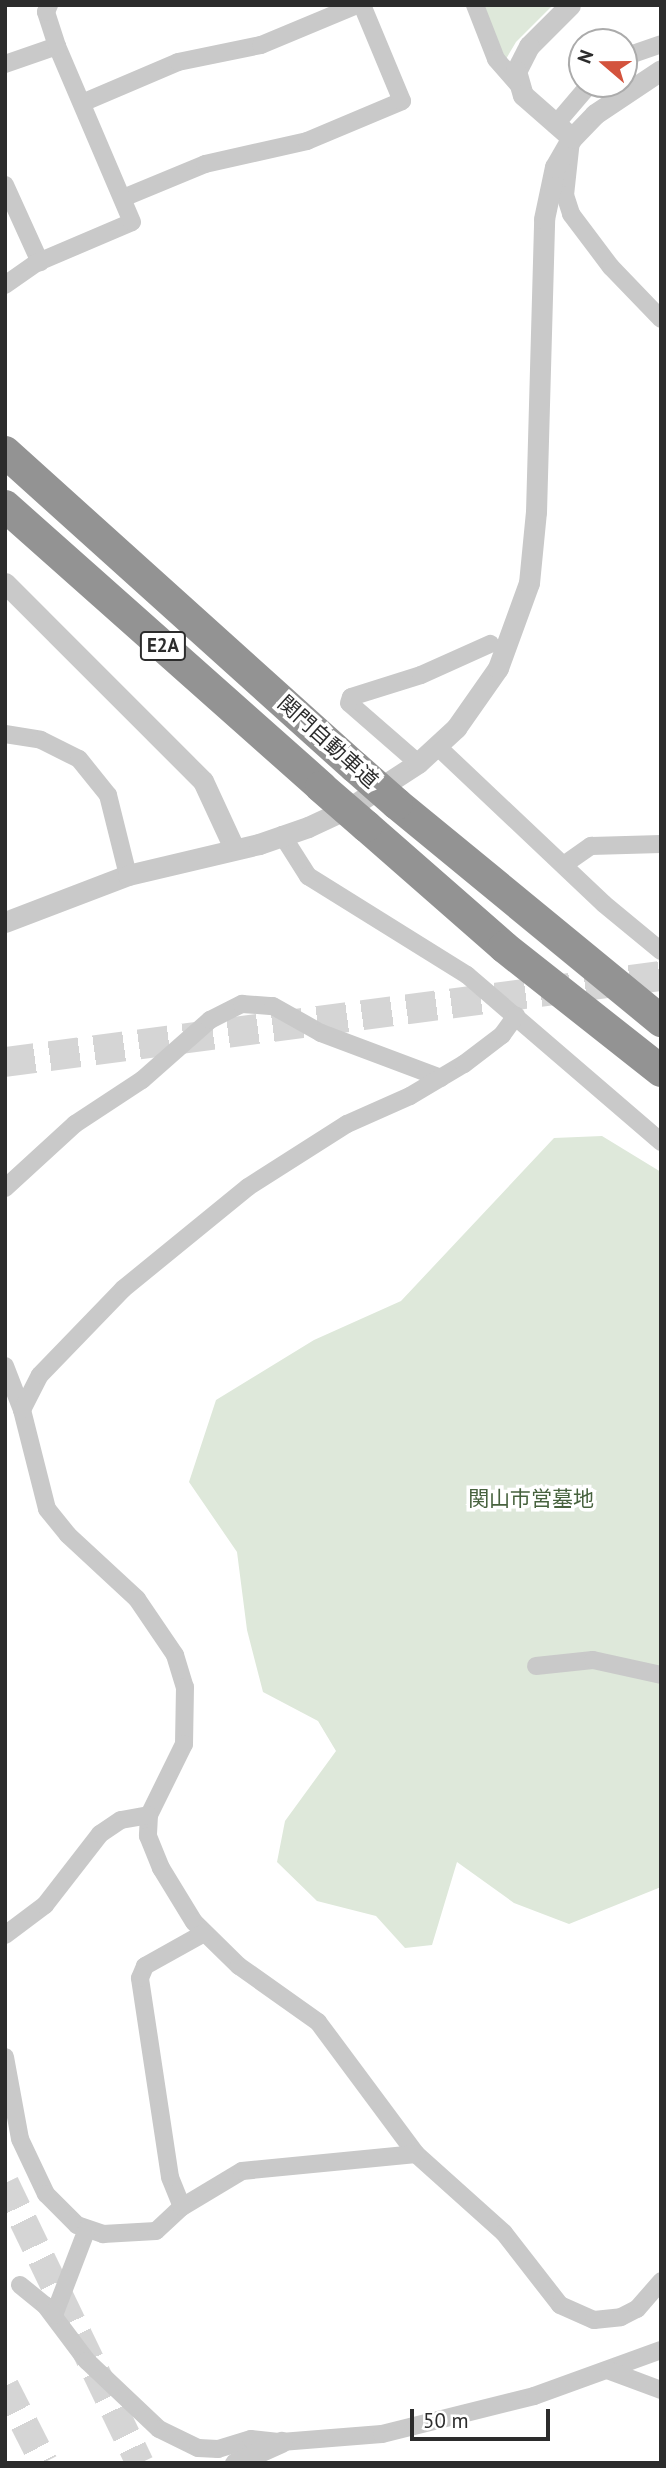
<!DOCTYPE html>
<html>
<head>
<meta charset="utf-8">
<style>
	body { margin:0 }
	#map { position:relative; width:666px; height:2468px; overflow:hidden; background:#fff; font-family:"PT Sans","Noto Sans JP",sans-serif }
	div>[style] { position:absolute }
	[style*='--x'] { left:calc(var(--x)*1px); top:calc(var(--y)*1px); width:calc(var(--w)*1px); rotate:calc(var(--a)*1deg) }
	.green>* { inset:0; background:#dee8da }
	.primary-tunnel>* { height:28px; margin-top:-14px; transform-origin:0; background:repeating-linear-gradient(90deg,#d5d5d5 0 28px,transparent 0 42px) }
	.trunk-tunnel>* { height:30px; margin-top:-15px; transform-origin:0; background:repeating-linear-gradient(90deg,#d5d5d5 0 30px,transparent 0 45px) }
	.minor>* { height:18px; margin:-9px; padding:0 9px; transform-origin:9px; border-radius:9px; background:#c9c9c9 }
	.tertiary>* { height:21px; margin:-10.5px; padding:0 10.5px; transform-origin:10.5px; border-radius:10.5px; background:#c9c9c9 }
	.motorway>* { height:32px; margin:-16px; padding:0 16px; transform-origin:16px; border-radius:16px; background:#939393 }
	.motorway-bridge>* { height:32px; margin:-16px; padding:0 16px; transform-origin:16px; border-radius:16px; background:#939393 }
	span { translate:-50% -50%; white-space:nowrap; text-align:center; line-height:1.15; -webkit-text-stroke:7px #fff; paint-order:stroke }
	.shield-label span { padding:2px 5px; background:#fff; border:2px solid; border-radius:5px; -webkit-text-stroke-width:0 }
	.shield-label { font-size:19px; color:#2c2c2c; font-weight:700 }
	.street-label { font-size:21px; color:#2c2c2c }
	.park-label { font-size:21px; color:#47623e }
	.frame { position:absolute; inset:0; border:7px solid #2c2c2c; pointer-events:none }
	.north { position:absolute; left:568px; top:28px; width:70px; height:70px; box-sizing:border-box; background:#fff; border:2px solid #ababab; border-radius:50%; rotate:290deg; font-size:19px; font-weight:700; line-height:28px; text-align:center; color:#2c2c2c }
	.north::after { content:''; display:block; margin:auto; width:24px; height:32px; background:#d3533d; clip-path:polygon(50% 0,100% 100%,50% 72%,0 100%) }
	.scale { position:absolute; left:410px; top:2409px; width:140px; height:32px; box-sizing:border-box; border:4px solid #2c2c2c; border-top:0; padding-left:9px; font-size:21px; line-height:24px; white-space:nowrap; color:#2c2c2c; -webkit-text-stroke:5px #fff; paint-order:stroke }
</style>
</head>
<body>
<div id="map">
	<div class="green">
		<div style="clip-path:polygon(479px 5px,553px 5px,516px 42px,506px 59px)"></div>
		<div style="clip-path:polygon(602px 1136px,661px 1172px,661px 1887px,569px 1924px,514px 1903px,457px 1862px,432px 1945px,405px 1948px,376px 1916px,317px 1901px,277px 1862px,285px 1821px,336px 1751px,318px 1721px,263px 1692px,247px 1630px,237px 1552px,189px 1482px,216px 1400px,314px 1340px,401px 1301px,554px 1138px)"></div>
	</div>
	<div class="primary-tunnel">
		<div style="--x:5;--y:2183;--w:311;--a:64.3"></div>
		<div style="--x:5;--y:2386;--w:86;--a:63.1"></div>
	</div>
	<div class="trunk-tunnel">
		<div style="--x:5;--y:1062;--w:662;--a:-7.47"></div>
	</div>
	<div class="minor">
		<div style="--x:475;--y:5;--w:58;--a:68.7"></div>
		<div style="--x:496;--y:59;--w:32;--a:49"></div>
		<div style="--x:624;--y:57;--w:39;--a:-19"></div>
		<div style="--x:5;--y:64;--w:55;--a:-19.1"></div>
		<div style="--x:82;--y:103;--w:104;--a:-23.1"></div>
		<div style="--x:178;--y:62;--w:85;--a:-11.6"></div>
		<div style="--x:261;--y:45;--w:104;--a:-22.6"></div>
		<div style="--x:555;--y:125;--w:54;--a:-49.5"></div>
		<div style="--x:571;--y:140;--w:55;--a:96.2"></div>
		<div style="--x:565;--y:195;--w:20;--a:72"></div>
		<div style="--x:571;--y:214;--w:66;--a:53"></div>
		<div style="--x:611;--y:267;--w:72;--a:46.1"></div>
		<div style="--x:5;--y:185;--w:85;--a:65.6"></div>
		<div style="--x:123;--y:198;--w:89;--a:-22.5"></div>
		<div style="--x:205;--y:164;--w:105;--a:-12.7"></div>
		<div style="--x:307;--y:141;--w:103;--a:-22.8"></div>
		<div style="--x:402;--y:101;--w:104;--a:-112.6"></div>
		<div style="--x:5;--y:285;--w:38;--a:-35"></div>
		<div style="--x:36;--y:263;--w:104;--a:-23.1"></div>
		<div style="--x:132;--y:222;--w:191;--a:-113.1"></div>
		<div style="--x:57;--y:46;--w:36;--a:-108"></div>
		<div style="--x:46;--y:12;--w:8;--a:-67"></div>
		<div style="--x:5;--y:734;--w:36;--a:9"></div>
		<div style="--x:41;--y:740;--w:42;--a:26.6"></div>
		<div style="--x:79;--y:759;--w:46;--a:51.1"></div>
		<div style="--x:108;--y:795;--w:82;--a:76"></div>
		<div style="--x:438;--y:747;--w:228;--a:43.4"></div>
		<div style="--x:604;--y:904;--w:74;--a:39.5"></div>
		<div style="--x:418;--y:763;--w:91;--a:-139"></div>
		<div style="--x:349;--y:703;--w:6;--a:-72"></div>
		<div style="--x:351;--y:697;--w:73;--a:-17.4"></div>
		<div style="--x:421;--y:675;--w:76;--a:-24.2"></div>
		<div style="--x:282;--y:835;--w:49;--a:57.6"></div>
		<div style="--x:308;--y:876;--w:187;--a:31.9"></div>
		<div style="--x:467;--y:975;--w:256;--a:40.7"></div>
		<div style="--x:565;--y:864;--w:32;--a:-35"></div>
		<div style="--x:591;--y:846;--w:70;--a:-1.6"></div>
		<div style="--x:5;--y:1188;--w:95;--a:-42.4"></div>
		<div style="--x:75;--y:1124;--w:80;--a:-33.3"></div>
		<div style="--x:142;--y:1080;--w:91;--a:-41.4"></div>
		<div style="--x:210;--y:1020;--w:36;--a:-27"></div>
		<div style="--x:242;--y:1004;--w:31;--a:4"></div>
		<div style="--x:273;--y:1006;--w:55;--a:29.4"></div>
		<div style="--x:321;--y:1033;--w:128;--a:20.6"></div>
		<div style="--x:5;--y:1366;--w:47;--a:68.9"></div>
		<div style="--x:22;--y:1410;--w:102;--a:75.8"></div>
		<div style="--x:47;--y:1509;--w:33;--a:51"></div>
		<div style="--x:68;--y:1535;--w:94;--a:42.8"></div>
		<div style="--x:137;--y:1599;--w:68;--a:55.8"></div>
		<div style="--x:175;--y:1655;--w:34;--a:73"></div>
		<div style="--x:185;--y:1687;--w:57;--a:91"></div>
		<div style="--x:184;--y:1744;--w:79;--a:116.2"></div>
		<div style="--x:149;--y:1815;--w:21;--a:93"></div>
		<div style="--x:148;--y:1836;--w:35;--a:68"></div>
		<div style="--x:161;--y:1868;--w:63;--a:58.6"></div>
		<div style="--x:194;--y:1922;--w:63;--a:44.4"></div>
		<div style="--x:239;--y:1966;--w:97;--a:35.3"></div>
		<div style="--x:318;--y:2022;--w:164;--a:53.4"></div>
		<div style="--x:416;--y:2154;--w:118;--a:41.9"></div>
		<div style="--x:504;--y:2233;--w:91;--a:52.1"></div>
		<div style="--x:560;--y:2305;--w:37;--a:24"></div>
		<div style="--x:594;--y:2320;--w:27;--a:-6"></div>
		<div style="--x:621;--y:2317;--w:18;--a:-27"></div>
		<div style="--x:637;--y:2309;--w:37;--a:-49"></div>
		<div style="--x:22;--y:1410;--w:39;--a:-63"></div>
		<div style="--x:40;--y:1375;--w:120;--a:-46"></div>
		<div style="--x:123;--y:1289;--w:161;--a:-39.2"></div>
		<div style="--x:248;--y:1187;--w:117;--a:-32.5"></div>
		<div style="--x:347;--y:1124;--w:69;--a:-24"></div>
		<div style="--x:410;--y:1096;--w:63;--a:-30.7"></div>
		<div style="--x:464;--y:1064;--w:48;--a:-37.3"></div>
		<div style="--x:502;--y:1035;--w:24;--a:-54"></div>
		<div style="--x:536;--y:1666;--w:57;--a:-6"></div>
		<div style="--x:593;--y:1660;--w:70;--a:12.4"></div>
		<div style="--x:5;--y:1935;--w:50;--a:-36.9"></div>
		<div style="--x:45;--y:1905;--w:90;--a:-52.2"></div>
		<div style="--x:100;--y:1834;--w:25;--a:-34"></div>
		<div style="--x:121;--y:1820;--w:28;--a:-10"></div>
		<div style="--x:5;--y:2057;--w:83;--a:79.6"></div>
		<div style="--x:20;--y:2139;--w:61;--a:64.7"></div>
		<div style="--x:46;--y:2194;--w:44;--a:45"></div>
		<div style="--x:77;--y:2225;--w:28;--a:19"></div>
		<div style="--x:103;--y:2234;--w:53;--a:-3.2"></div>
		<div style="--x:156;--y:2231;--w:35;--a:-43"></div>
		<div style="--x:182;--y:2207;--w:70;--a:-31"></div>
		<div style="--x:242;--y:2171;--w:175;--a:-5.6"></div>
		<div style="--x:182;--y:2207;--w:32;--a:-112"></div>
		<div style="--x:170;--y:2177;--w:201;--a:-98.6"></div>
		<div style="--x:140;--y:1978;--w:13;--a:-67"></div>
		<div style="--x:145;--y:1966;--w:68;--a:-29.2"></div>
		<div style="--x:20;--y:2285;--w:32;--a:39"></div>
		<div style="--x:45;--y:2305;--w:70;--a:53.1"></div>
		<div style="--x:87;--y:2361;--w:99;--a:43.4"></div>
		<div style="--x:159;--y:2429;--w:43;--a:26"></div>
		<div style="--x:198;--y:2448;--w:20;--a:3"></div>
		<div style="--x:218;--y:2449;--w:34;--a:-17"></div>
		<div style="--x:251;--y:2439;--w:30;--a:6"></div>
		<div style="--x:281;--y:2442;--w:101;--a:-4.5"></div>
		<div style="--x:382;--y:2434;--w:157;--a:-14"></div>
		<div style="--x:534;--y:2396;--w:135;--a:-19.9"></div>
		<div style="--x:54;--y:2315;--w:92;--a:-69"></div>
		<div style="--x:610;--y:2371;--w:54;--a:20.4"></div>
	</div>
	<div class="tertiary">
		<div style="--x:570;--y:5;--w:58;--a:135"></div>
		<div style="--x:529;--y:46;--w:28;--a:117"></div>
		<div style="--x:516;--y:71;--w:25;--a:74"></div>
		<div style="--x:523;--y:95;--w:65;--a:41.3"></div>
		<div style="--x:5;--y:583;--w:280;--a:45"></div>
		<div style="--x:203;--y:781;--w:74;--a:65.2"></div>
		<div style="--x:5;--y:922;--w:132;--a:-20.9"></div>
		<div style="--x:128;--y:875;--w:135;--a:-13.3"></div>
		<div style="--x:259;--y:844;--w:52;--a:-19.1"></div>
		<div style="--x:308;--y:827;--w:45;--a:-24.9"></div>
		<div style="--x:349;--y:808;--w:82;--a:-33.1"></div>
		<div style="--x:418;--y:763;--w:52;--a:-42.6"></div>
		<div style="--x:456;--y:728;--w:73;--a:-55"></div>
		<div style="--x:498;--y:668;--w:90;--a:-70"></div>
		<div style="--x:529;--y:583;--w:71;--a:-84.4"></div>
		<div style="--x:536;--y:512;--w:293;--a:-88.4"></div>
		<div style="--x:544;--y:219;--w:53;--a:-78.1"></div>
		<div style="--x:555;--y:167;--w:34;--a:-60"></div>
		<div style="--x:572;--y:138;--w:33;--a:-46"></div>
		<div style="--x:595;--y:114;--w:79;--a:-33.7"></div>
		<div style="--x:235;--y:2463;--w:51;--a:-24.5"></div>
	</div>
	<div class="motorway">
		<div style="--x:5;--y:452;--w:471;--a:42"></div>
		<div style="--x:5;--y:506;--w:423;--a:41.6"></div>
		<div style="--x:397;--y:804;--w:342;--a:39.4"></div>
		<div style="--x:366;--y:826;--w:184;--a:41.2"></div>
		<div style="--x:504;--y:947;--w:200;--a:38.3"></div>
	</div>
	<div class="motorway-bridge">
		<div style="--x:355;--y:767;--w:56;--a:41.4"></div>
		<div style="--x:321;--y:787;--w:60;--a:40.9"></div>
	</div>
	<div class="shield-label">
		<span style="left:163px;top:646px">E2A</span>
	</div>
	<div class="street-label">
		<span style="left:328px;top:742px;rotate:42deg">関門自動車道</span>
	</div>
	<div class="park-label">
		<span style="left:531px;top:1499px">関山市営墓地</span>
	</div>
	<div class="frame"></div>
	<div class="north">N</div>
	<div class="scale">50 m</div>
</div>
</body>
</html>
